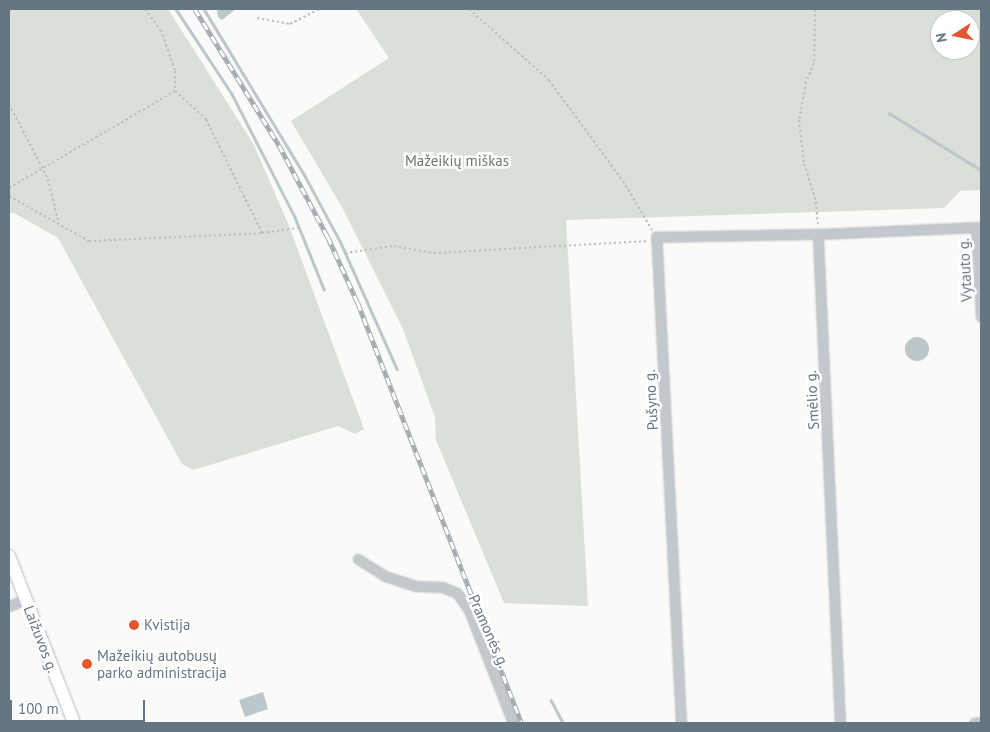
<!DOCTYPE html>
<html>
<head>
<meta charset="utf-8">
<style>
	body { margin:0 }
	#map { position:relative; width:990px; height:732px; overflow:hidden; background:#fafaf8; font-family:"PT Sans",sans-serif }
	div>[style] { position:absolute }
	[style*='--x'] { left:calc(var(--x)*1px); top:calc(var(--y)*1px); width:calc(var(--w)*1px); rotate:calc(var(--a)*1deg) }
	.green>* { inset:0; background:#dadfd7 }
	.water>* { inset:0; background:#bbc7cb }
	.round { border-radius:50% }
	.stream>* { height:2.5px; margin:-1.25px; padding:0 1.25px; transform-origin:1.25px; border-radius:1.25px; background:#bbc7cb }
	.path>* { height:2px; margin-top:-1px; transform-origin:0; background:repeating-linear-gradient(90deg,#bbbfc2 0 2.5px,transparent 0 5px) }
	.roads { filter:drop-shadow(0 0 1px #b3babf) drop-shadow(0 0 1px #b3babf) }
	.street>* { height:9px; margin:-4.5px; padding:0 4.5px; transform-origin:4.5px; border-radius:4.5px; background:#c3c8cc }
	.secondary>* { height:12px; margin:-6px; padding:0 6px; transform-origin:6px; border-radius:6px; background:#fff }
	.rail>* { height:4.5px; margin-top:-2.25px; transform-origin:0; background:repeating-linear-gradient(90deg,#fff 0 8px,#a2aab0 0 16px); box-sizing:border-box; border-block:1px solid #a2aab0 }
	.dots>* { width:14px; height:14px; translate:-50% -50%; box-sizing:border-box; border:2px solid #fff; border-radius:50% }
	span { translate:-50% -50%; white-space:nowrap; text-align:center; line-height:1.15; -webkit-text-stroke:5px #fff; paint-order:stroke }
	.park-label { font-size:15px; color:#687a64 }
	.street-label { font-size:15px; color:#657683 }
	.poi-label { font-size:15px; color:#657683 }
	.left { translate:0 -50%; text-align:left }
	.frame { position:absolute; inset:0; border:10px solid #657683; pointer-events:none }
	.north { position:absolute; left:930px; top:10px; width:50px; height:50px; box-sizing:border-box; background:#fff; border:1px solid #c1c8cd; border-radius:50%; rotate:259deg; font-size:14px; font-weight:700; line-height:20px; text-align:center; color:#657683 }
	.north::after { content:''; display:block; margin:auto; width:18px; height:22px; background:#e4572e; clip-path:polygon(50% 0,100% 100%,50% 72%,0 100%) }
	.scale { position:absolute; left:10px; top:700px; width:135px; height:22px; box-sizing:border-box; border:2px solid #657683; border-top:0; padding-left:6px; font-size:15px; line-height:18px; white-space:nowrap; color:#657683; -webkit-text-stroke:4px #fff; paint-order:stroke }
</style>
</head>
<body>
<div id="map">
	<div class="green">
		<div style="clip-path:polygon(9px 9px,168px 9px,254px 145px,289px 226px,364px 429px,355px 434px,338px 426px,193px 470px,182px 464px,58px 238px,14px 213px,9px 213px)"></div>
		<div style="clip-path:polygon(evenodd,356px 9px,981px 9px,981px 190px,960px 191px,944px 208px,566px 220px,588px 606px,504px 603px,436px 440px,435px 417px,403px 329px,342px 207px,291px 121px,389px 58px,356px 9px,940px 20px,970px 20px,970px 50px,940px 50px,940px 20px)"></div>
	</div>
	<div class="water">
		<div style="clip-path:polygon(217px 9px,236px 9px,222px 20px,218px 17px)"></div>
		<div class="round" style="left:905px;top:337px;width:24px;height:24px"></div>
		<div style="clip-path:polygon(263px 692px,268px 709px,245px 717px,239px 700px)"></div>
	</div>
	<div class="stream">
		<div style="--x:176;--y:9;--w:102;--a:56.6"></div>
		<div style="--x:232;--y:94;--w:138;--a:62.9"></div>
		<div style="--x:295;--y:217;--w:78;--a:68.1"></div>
		<div style="--x:204;--y:9;--w:193;--a:58.8"></div>
		<div style="--x:304;--y:174;--w:78;--a:61.8"></div>
		<div style="--x:341;--y:243;--w:138;--a:66"></div>
		<div style="--x:889;--y:113;--w:108;--a:31.8"></div>
		<div style="--x:551;--y:700;--w:26;--a:62"></div>
	</div>
	<div class="path">
		<div style="--x:145;--y:9;--w:26;--a:53"></div>
		<div style="--x:161;--y:30;--w:43;--a:71.1"></div>
		<div style="--x:175;--y:71;--w:20;--a:90"></div>
		<div style="--x:469;--y:9;--w:107;--a:41.6"></div>
		<div style="--x:549;--y:80;--w:125;--a:53.8"></div>
		<div style="--x:623;--y:181;--w:57;--a:59.4"></div>
		<div style="--x:815;--y:9;--w:54;--a:91.1"></div>
		<div style="--x:814;--y:63;--w:21;--a:113"></div>
		<div style="--x:806;--y:82;--w:39;--a:100"></div>
		<div style="--x:799;--y:120;--w:44;--a:83.5"></div>
		<div style="--x:804;--y:164;--w:40;--a:72"></div>
		<div style="--x:816;--y:202;--w:22;--a:85"></div>
		<div style="--x:257;--y:18;--w:34;--a:10"></div>
		<div style="--x:290;--y:24;--w:33;--a:-27"></div>
		<div style="--x:9;--y:104;--w:85;--a:62.5"></div>
		<div style="--x:48;--y:179;--w:46;--a:76.3"></div>
		<div style="--x:9;--y:188;--w:192;--a:-30.3"></div>
		<div style="--x:175;--y:91;--w:42;--a:42.1"></div>
		<div style="--x:206;--y:119;--w:127;--a:63.8"></div>
		<div style="--x:262;--y:233;--w:37;--a:-8"></div>
		<div style="--x:9;--y:196;--w:92;--a:29.4"></div>
		<div style="--x:89;--y:241;--w:173;--a:-2.6"></div>
		<div style="--x:345;--y:253;--w:49;--a:-8.1"></div>
		<div style="--x:394;--y:246;--w:41;--a:9.9"></div>
		<div style="--x:434;--y:253;--w:215;--a:-3.2"></div>
	</div>
	<div class="roads">
		<div class="street">
			<div style="--x:981;--y:227;--w:5;--a:180"></div>
			<div style="--x:976;--y:227;--w:90;--a:86.8"></div>
			<div style="--x:358;--y:559;--w:32;--a:32"></div>
			<div style="--x:385;--y:576;--w:32;--a:18"></div>
			<div style="--x:415;--y:586;--w:27;--a:2"></div>
			<div style="--x:442;--y:587;--w:16;--a:22"></div>
			<div style="--x:457;--y:593;--w:21;--a:55"></div>
			<div style="--x:469;--y:610;--w:121;--a:68.7"></div>
			<div style="--x:9;--y:606;--w:18;--a:-22"></div>
			<div style="--x:681;--y:723;--w:487;--a:-92.9"></div>
			<div style="--x:656;--y:237;--w:162;--a:-1.1"></div>
			<div style="--x:840;--y:723;--w:489;--a:-92.6"></div>
			<div style="--x:818;--y:234;--w:158;--a:-2.5"></div>
			<div style="--x:974;--y:723;--w:7;--a:-8"></div>
		</div>
		<div class="secondary">
			<div style="--x:9;--y:556;--w:179;--a:68.7"></div>
		</div>
	</div>
	<div class="rail">
		<div style="--x:195;--y:9;--w:160;--a:58.3"></div>
		<div style="--x:279;--y:145;--w:104;--a:62"></div>
		<div style="--x:328;--y:237;--w:72;--a:65.6"></div>
		<div style="--x:358;--y:303;--w:451;--a:68.7"></div>
	</div>
	<div class="dots">
		<div style="left:134px;top:625px;background:#e4572e"></div>
		<div style="left:87px;top:664px;background:#e4572e"></div>
	</div>
	<div class="park-label">
		<span style="left:457px;top:161px">Mažeikių miškas</span>
	</div>
	<div class="street-label">
		<span style="left:965px;top:270px;rotate:-93deg">Vytauto g.</span>
		<span style="left:651px;top:400px;rotate:-93deg">Pušyno g.</span>
		<span style="left:812px;top:400px;rotate:-93deg">Smėlio g.</span>
		<span style="left:489px;top:631px;rotate:66deg">Pramonės g.</span>
		<span style="left:41px;top:639px;rotate:69deg">Laižuvos g.</span>
	</div>
	<div class="poi-label">
		<span class="left" style="left:144px;top:625px">Kvistija</span>
		<span class="left" style="left:97px;top:664px">Mažeikių autobusų<br>parko administracija</span>
	</div>
	<div class="frame"></div>
	<div class="north">N</div>
	<div class="scale">100 m</div>
</div>
</body>
</html>
